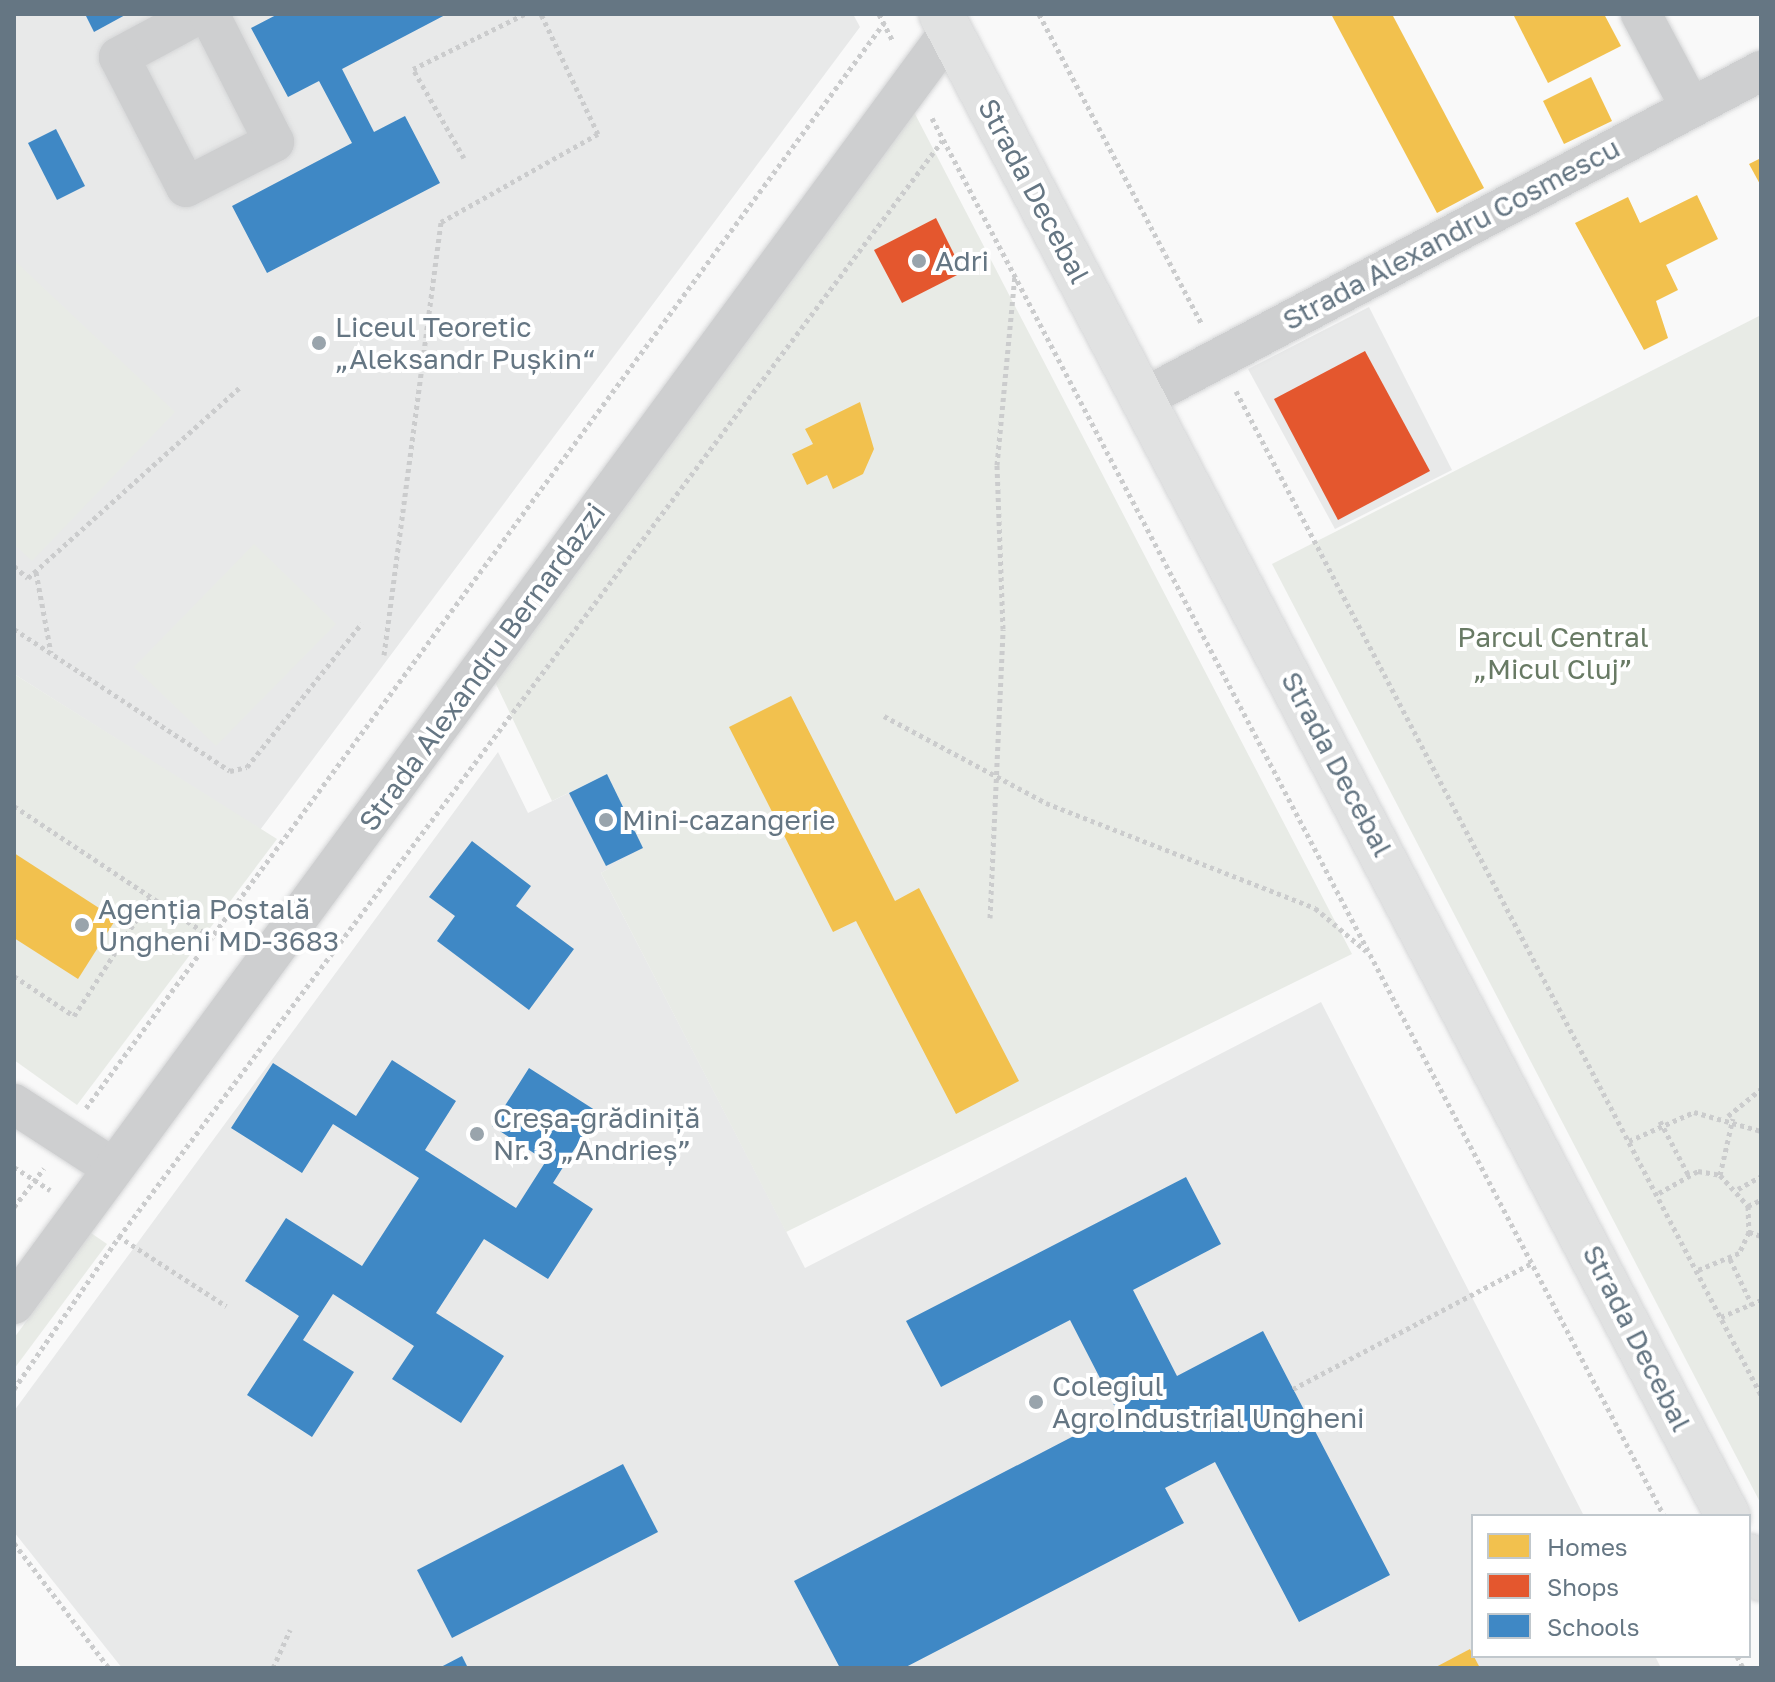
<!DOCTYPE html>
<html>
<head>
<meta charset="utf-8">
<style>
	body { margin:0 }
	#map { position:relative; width:1775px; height:1682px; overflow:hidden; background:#f9f9f9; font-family:"Golos Text",sans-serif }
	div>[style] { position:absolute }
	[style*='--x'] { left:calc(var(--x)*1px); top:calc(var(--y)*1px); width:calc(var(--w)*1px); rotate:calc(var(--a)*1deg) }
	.built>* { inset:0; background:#e8e9e9 }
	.green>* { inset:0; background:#e8ebe6 }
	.homes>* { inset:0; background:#f2c14e }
	.shops>* { inset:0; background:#e4572e }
	.schools>* { inset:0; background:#3f88c5 }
	.path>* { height:5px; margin-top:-2.5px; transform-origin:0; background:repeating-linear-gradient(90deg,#cbcccd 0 4px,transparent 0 8px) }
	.roads { filter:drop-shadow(0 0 2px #d5d6d7) drop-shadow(0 0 2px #d5d6d7) }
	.minor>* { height:40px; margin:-20px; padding:0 20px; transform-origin:20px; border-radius:20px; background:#cecfd0 }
	.major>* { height:44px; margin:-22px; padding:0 22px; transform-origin:22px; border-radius:22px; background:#e1e2e2 }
	.dots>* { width:22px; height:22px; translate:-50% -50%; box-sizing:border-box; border:4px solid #fff; border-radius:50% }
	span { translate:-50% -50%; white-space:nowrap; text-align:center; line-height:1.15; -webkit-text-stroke:8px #fff; paint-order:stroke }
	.street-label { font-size:28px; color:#657683 }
	.poi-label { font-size:28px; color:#657683 }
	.left { translate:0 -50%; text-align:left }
	.park-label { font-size:28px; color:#687a64 }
	.frame { position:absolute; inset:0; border:16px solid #657683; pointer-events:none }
	.legend { position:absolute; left:1471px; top:1514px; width:280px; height:144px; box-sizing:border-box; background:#fff; border:2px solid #c1c8cd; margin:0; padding:10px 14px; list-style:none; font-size:24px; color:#657683 }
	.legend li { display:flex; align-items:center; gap:16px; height:40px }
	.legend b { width:40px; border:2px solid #c1c8cd }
</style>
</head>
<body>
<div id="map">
	<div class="built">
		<div style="clip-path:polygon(14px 14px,853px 14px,860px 27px,260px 830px,14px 674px)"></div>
		<div style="clip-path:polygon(1369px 307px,1452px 470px,1335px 529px,1248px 369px)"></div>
		<div style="clip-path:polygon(498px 752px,528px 813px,607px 774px,644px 848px,601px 873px,805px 1268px,1321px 1002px,1584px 1516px,1473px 1516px,1473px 1656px,1655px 1656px,1661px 1668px,122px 1668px,14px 1532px,14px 1411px)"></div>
	</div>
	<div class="green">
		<div style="clip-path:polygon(914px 112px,1352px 954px,786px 1232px,601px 873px,643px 848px,607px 774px,552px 801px,495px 682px)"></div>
		<div style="clip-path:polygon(14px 260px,175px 412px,32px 561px,14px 544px)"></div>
		<div style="clip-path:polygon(1761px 315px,1761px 1504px,1272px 564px)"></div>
		<div style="clip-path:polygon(254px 544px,336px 624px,216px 746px,134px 667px)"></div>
		<div style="clip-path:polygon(14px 674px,277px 839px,77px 1105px,14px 1060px)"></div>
		<div style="clip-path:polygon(91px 1233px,107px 1244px,14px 1369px,14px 1338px)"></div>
	</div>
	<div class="homes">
		<div style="clip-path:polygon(1331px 14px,1392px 14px,1484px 188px,1437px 213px)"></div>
		<div style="clip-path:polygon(1513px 14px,1604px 14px,1621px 46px,1548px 83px)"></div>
		<div style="clip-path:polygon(1591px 77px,1612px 121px,1564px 144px,1543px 101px)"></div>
		<div style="clip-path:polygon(1761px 158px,1761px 186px,1749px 164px)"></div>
		<div style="clip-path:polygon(1697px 195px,1718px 239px,1666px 265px,1678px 290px,1656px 301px,1668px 338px,1644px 350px,1575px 223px,1628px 197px,1640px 223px)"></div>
		<div style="clip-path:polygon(860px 402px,874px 449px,863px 474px,833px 489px,827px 475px,807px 485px,792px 454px,813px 444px,805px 429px)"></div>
		<div style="clip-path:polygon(791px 696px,895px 901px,919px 888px,1019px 1081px,956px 1114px,856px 921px,833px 932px,729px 727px)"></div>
		<div style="clip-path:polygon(14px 853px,116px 919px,78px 979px,14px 938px)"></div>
		<div style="clip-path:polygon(1470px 1649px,1480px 1668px,1434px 1668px)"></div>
	</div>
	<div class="shops">
		<div style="clip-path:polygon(936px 218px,963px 272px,902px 303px,874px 250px)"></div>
		<div style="clip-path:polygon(1365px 351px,1430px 471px,1338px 520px,1274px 399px)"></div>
	</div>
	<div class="schools">
		<div style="clip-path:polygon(85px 14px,127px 14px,94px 32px)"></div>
		<div style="clip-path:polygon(278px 14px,447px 14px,342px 69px,374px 132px,405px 116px,440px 183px,267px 273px,232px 206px,352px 143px,319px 81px,288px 97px,251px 28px)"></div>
		<div style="clip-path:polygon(56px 129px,85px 186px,57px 200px,28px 143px)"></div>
		<div style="clip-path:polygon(607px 774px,643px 848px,606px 866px,569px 793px)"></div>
		<div style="clip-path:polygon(472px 841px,531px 886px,516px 906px,574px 949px,529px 1010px,437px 941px,455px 916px,429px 897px)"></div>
		<div style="clip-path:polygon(392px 1060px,456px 1101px,425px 1150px,516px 1208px,546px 1161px,492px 1126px,529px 1068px,598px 1112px,553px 1183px,593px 1209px,548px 1279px,484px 1239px,436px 1313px,504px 1356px,461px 1423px,392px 1379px,414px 1346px,333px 1294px,303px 1340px,354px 1372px,312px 1437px,247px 1395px,299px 1316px,245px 1281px,286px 1218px,362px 1266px,419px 1178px,333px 1124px,302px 1173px,231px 1128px,273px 1063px,356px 1116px)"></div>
		<div style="clip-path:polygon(1186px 1177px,1221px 1244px,1133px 1290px,1177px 1376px,1263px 1331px,1390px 1575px,1299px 1622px,1215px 1462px,1165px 1488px,1184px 1523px,904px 1668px,840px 1668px,794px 1581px,1118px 1413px,1070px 1320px,941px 1387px,906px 1321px)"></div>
		<div style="clip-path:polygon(623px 1464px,658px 1532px,452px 1638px,417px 1570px)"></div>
		<div style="clip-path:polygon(462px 1656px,468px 1668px,439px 1668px)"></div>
	</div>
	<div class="path">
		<div style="--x:879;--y:14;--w:30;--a:63"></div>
		<div style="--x:1039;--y:14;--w:351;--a:62.3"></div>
		<div style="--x:932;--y:118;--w:1578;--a:62.36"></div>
		<div style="--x:464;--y:158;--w:103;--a:-119.8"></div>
		<div style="--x:413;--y:69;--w:125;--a:-26.2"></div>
		<div style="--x:1236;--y:391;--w:1133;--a:62.39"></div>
		<div style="--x:14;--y:566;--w:18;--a:41"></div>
		<div style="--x:28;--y:578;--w:285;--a:-42"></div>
		<div style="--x:36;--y:572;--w:82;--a:79.5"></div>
		<div style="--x:14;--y:629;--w:258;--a:33.3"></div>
		<div style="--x:230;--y:771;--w:17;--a:-13"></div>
		<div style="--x:247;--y:767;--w:184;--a:-51.4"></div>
		<div style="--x:384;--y:655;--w:437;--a:-82.5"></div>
		<div style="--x:441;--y:222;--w:180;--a:-29.3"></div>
		<div style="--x:598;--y:134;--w:133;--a:-115.4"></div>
		<div style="--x:884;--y:716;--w:184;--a:28.2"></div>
		<div style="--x:1046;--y:803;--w:289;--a:21.3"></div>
		<div style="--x:1315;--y:908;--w:67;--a:40.1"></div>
		<div style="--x:14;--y:806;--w:240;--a:33.6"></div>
		<div style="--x:990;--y:918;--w:289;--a:-87.4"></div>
		<div style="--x:1003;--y:629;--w:164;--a:-92.1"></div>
		<div style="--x:997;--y:465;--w:190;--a:-84.6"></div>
		<div style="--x:14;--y:976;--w:72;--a:33.7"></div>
		<div style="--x:74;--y:1016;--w:142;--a:-57.1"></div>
		<div style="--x:86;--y:1108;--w:1347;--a:-53.67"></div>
		<div style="--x:1728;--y:1116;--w:43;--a:-39.3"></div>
		<div style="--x:1660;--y:1121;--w:60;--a:62.2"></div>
		<div style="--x:1629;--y:1141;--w:71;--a:-24"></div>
		<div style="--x:1694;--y:1112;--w:70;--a:15.8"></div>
		<div style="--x:14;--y:1167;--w:43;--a:32.6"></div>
		<div style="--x:1720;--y:1175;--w:58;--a:-77.2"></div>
		<div style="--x:1738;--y:1189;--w:26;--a:-29"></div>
		<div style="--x:1659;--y:1193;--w:45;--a:-29.4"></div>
		<div style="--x:1698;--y:1171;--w:22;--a:10"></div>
		<div style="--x:1720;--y:1175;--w:42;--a:47.9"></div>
		<div style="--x:1748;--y:1206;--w:26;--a:88"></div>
		<div style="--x:1749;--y:1232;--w:23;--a:115"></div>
		<div style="--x:1739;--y:1253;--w:44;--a:157.5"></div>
		<div style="--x:1748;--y:1206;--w:14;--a:-25"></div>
		<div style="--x:14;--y:1207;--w:49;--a:-52.4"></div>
		<div style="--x:1749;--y:1232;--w:13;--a:18"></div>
		<div style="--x:118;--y:1236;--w:129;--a:32.9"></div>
		<div style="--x:1730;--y:1259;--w:51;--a:64.4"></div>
		<div style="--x:1721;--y:1317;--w:43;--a:-23"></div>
		<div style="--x:14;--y:1389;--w:185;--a:-55.4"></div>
		<div style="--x:119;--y:1237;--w:1371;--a:-53.1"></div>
		<div style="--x:1293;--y:1389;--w:270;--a:-27.8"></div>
		<div style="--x:14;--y:1543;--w:157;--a:52.8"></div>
		<div style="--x:1737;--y:1656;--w:13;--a:63"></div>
		<div style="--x:273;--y:1668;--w:42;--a:-65.9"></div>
	</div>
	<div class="roads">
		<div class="minor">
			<div style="--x:199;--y:14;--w:91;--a:151.7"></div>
			<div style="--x:119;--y:57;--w:146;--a:62.7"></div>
			<div style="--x:186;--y:187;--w:99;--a:-27.1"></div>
			<div style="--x:274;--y:142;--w:144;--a:-116.9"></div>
			<div style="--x:1641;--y:14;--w:106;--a:62"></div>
			<div style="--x:1142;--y:399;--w:701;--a:-27.92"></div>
			<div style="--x:14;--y:1104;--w:118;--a:32.9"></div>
			<div style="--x:14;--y:1304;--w:1580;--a:-53.67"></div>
		</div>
		<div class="major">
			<div style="--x:941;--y:14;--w:1696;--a:62.35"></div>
			<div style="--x:1749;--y:1556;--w:26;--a:62"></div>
		</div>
	</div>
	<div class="dots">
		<div style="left:919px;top:261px;background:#99a4ac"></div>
		<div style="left:319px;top:343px;background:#99a4ac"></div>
		<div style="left:606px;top:820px;background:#99a4ac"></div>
		<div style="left:82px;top:925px;background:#99a4ac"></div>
		<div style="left:477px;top:1134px;background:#99a4ac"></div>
		<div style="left:1036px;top:1402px;background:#99a4ac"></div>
	</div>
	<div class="street-label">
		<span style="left:1034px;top:191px;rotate:62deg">Strada Decebal</span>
		<span style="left:1451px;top:234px;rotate:-28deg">Strada Alexandru Cosmescu</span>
		<span style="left:482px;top:667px;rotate:-54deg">Strada Alexandru Bernardazzi</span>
		<span style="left:1337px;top:764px;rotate:62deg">Strada Decebal</span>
		<span style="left:1637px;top:1338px;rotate:63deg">Strada Decebal</span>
	</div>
	<div class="poi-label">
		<span class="left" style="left:935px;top:261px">Adri</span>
		<span class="left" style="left:335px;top:343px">Liceul Teoretic<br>„Aleksandr Pușkin“</span>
		<span class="left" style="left:622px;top:820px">Mini-cazangerie</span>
		<span class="left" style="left:98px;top:925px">Agenția Poștală<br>Ungheni MD-3683</span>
		<span class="left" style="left:493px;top:1134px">Creșa-grădiniță<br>Nr. 3 „Andrieș”</span>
		<span class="left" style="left:1052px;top:1402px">Colegiul<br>AgroIndustrial Ungheni</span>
	</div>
	<div class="park-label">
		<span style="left:1553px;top:653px">Parcul Central<br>„Micul Cluj”</span>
	</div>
	<div class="frame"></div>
	<ul class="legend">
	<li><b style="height:22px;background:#f2c14e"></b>Homes</li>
	<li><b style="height:22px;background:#e4572e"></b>Shops</li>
	<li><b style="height:22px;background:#3f88c5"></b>Schools</li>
	</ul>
</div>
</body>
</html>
